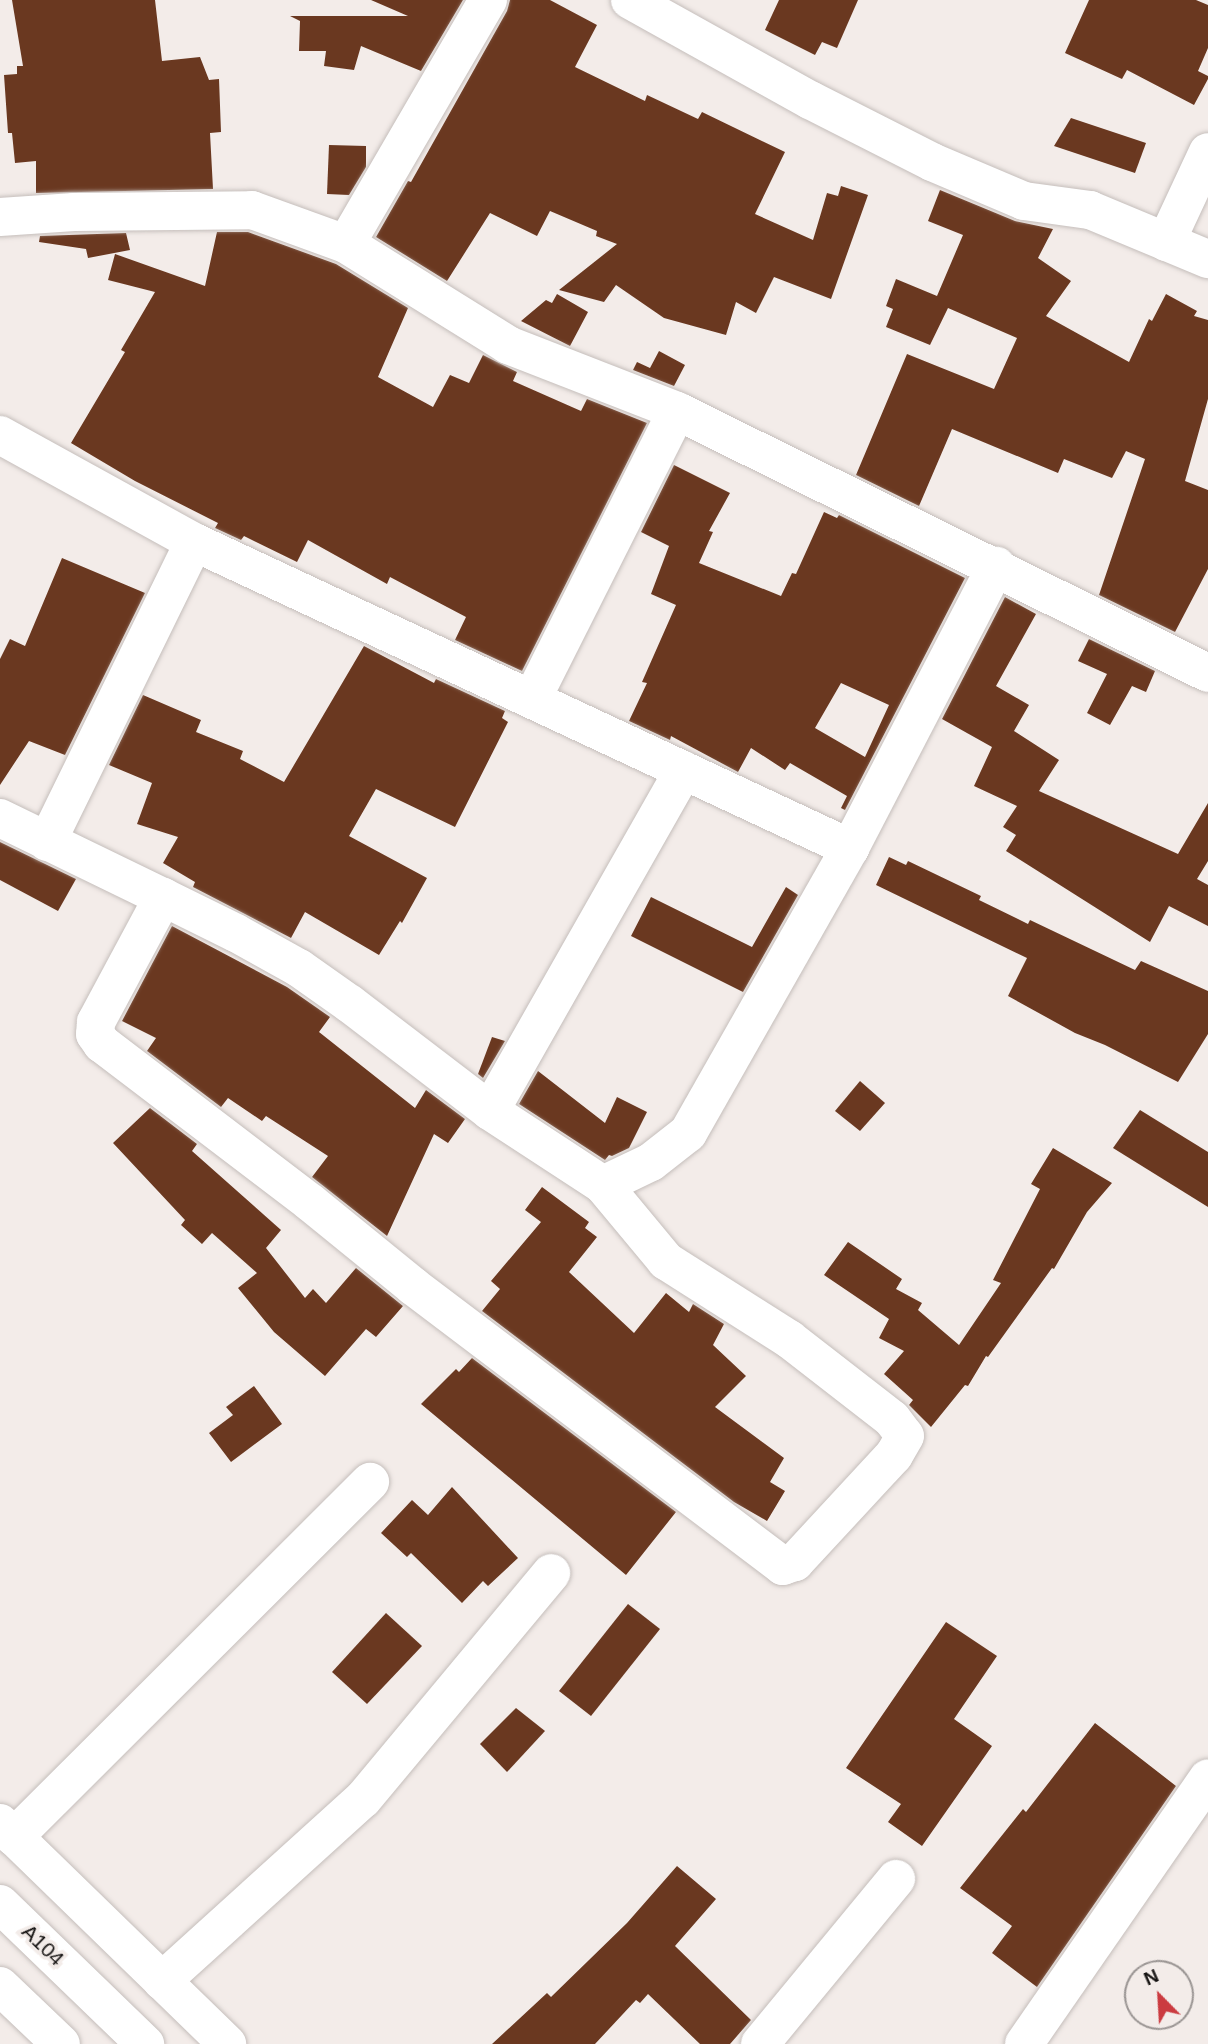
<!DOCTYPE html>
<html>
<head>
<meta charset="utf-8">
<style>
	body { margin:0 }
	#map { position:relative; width:1208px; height:2044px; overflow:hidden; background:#f3ece9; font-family:Arial,sans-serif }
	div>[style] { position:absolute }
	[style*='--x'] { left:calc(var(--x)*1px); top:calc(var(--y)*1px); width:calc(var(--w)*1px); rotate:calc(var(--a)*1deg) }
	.building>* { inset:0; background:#6a3820 }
	.roads { filter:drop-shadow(0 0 2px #c5bebb) drop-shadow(0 0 2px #c5bebb) }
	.minor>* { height:38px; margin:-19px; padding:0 19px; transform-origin:19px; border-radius:19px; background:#fff }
	.highway>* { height:38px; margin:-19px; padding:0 19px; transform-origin:19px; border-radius:19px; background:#fff }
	span { translate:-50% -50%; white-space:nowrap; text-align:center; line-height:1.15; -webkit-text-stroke:7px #f3ece9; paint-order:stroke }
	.street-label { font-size:21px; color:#151312 }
	.north { position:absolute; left:1124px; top:1960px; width:70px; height:70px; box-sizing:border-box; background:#f3ece9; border:2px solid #9a9593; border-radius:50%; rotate:336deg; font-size:19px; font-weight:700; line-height:28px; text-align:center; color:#151312 }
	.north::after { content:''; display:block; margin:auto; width:24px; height:32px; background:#cb3b40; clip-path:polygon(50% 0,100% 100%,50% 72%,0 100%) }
</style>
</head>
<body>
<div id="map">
	<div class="building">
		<div style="clip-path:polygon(12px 0,155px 0,162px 61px,200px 57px,209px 80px,219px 79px,221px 132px,210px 133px,213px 189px,36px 193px,36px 161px,15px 163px,12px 133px,8px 133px,4px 75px,17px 74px,17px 66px,23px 66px)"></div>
		<div style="clip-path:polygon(371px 0,463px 0,421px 71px,361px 46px,354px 70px,324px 66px,326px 51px,299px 51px,300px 21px,290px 16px,408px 16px)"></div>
		<div style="clip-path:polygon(510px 0,550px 0,597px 25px,575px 67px,645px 101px,647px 95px,698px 119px,702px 112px,785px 152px,755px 214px,813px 240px,827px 193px,838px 196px,841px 186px,868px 195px,831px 299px,774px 277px,756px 313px,736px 302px,726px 335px,664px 318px,616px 285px,604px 302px,559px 290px,617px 244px,596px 236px,597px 231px,550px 211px,537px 236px,490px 213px,447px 281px,376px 237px,408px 181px,411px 182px,507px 11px)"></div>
		<div style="clip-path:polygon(779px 0,858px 0,837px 48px,822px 42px,815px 55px,765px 30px)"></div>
		<div style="clip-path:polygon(1089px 0,1196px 0,1208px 5px,1208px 48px,1198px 71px,1208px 76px,1208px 79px,1194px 105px,1127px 70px,1122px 79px,1065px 53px)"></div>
		<div style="clip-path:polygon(1071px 118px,1146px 143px,1135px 173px,1054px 146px)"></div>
		<div style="clip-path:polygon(329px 145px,366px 146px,366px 167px,349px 195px,327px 194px)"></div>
		<div style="clip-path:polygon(940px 190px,1015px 221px,1053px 229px,1038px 258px,1071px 281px,1046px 316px,1129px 362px,1149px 319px,1152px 321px,1166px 294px,1197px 311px,1194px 316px,1208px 320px,1208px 399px,1185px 481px,1208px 490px,1208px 569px,1175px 632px,1099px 595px,1145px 459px,1126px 451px,1112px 478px,1064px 459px,1058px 473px,952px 429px,919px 506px,856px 475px,907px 354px,994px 389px,1017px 338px,948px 308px,930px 345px,886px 327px,893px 309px,886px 306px,896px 279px,937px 296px,963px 235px,928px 221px)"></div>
		<div style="clip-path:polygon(217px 232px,248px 232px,336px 264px,408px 308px,378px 377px,433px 407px,450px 375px,469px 383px,483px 355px,517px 372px,513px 381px,581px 411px,587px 399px,647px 423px,522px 671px,455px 640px,466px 617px,390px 577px,387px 584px,308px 540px,297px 562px,244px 536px,241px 540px,215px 528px,218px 523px,135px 481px,71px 443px,125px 352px,121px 350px,155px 292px,108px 280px,115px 254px,205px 286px)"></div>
		<div style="clip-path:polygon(126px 233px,130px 250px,88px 258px,86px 249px,39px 242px,40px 236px)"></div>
		<div style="clip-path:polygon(557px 294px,588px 312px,570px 346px,521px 321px,546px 300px,552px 303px)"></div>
		<div style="clip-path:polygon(659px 351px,685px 365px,674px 386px,633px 370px,637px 362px,650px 368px)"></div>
		<div style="clip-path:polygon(evenodd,674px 465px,730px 493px,709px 531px,713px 532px,699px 563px,781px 596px,792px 573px,796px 574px,824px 512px,837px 518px,839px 515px,965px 578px,845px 810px,841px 808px,847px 796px,790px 763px,785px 770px,751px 748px,738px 772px,671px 736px,670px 740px,629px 721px,647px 683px,642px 682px,676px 605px,651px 594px,669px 546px,641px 532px,674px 465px,841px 683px,889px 705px,865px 757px,815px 728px,841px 683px)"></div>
		<div style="clip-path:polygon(62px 558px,145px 593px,65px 755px,29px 741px,0 785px,0 659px,10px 639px,25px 646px)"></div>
		<div style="clip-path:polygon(1005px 597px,1036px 614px,996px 686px,1029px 705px,1014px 731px,1059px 760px,1039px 791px,1178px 854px,1208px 803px,1208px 861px,1197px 879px,1208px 885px,1208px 926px,1169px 906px,1150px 942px,1006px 851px,1016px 835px,1003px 827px,1017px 806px,974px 786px,992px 747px,942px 719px)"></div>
		<div style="clip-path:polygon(1089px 639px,1155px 671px,1146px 692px,1132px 686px,1110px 725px,1087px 713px,1107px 674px,1078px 661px)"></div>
		<div style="clip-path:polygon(364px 646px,434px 683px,436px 679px,505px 711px,502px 718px,508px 722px,455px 827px,376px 789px,349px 836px,427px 878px,402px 923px,400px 921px,379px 955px,305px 912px,291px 938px,193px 887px,195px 882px,163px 863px,178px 837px,137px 824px,152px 783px,109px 765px,143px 695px,201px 720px,196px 732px,243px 751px,240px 759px,284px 782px)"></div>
		<div style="clip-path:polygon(0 842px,76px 879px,58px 911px,0 880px)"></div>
		<div style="clip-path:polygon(889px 857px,906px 865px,908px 861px,981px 896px,979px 900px,1028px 924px,1030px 920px,1135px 970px,1141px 961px,1208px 991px,1208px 1034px,1178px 1082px,1105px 1045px,1075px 1033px,1008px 996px,1027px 958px,876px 885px)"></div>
		<div style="clip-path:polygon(786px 887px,798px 895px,743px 992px,631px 936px,651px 897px,752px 947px)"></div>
		<div style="clip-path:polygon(172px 926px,287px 987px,330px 1017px,319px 1032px,415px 1108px,426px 1090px,465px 1119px,448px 1143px,434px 1134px,387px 1236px,312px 1177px,328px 1156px,266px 1116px,262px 1121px,228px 1098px,221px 1107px,147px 1051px,156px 1038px,122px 1021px)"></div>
		<div style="clip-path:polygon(492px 1037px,505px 1041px,483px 1078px,478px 1074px)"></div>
		<div style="clip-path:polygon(538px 1071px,605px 1123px,617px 1097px,647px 1112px,629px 1148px,612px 1156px,609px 1155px,605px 1160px,519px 1104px)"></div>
		<div style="clip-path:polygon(860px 1081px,885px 1103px,860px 1131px,835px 1111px)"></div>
		<div style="clip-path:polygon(150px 1108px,197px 1144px,192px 1151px,281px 1230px,266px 1248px,305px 1298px,313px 1289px,326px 1303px,356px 1268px,403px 1306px,376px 1337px,366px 1329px,325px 1376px,274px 1332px,238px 1288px,257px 1273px,212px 1233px,202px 1244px,181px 1225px,185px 1220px,113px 1143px)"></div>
		<div style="clip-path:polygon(1140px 1110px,1208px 1152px,1208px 1207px,1113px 1148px)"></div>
		<div style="clip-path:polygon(1053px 1148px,1112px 1183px,1087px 1212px,1054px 1269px,1052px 1268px,988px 1357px,986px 1356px,968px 1386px,965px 1385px,931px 1427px,909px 1405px,913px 1400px,884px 1374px,904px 1351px,879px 1338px,889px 1319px,824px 1275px,848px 1242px,902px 1279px,896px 1289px,922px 1303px,918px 1310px,959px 1345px,1001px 1283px,993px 1280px,1040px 1189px,1031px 1184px)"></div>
		<div style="clip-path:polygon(542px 1187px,589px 1222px,585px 1228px,597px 1237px,569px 1272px,634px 1333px,666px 1293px,689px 1312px,693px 1304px,724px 1324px,713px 1345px,746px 1376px,715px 1407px,784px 1458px,770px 1482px,785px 1491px,767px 1521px,734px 1502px,482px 1311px,500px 1289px,491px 1281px,541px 1222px,525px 1210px)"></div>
		<div style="clip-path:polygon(472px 1358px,676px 1512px,626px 1575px,421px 1404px,456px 1369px,459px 1372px)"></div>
		<div style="clip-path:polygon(254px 1386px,282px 1424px,231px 1462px,209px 1433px,233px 1415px,226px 1407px)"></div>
		<div style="clip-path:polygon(452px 1487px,518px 1558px,488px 1586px,483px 1581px,462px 1603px,411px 1553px,407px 1557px,381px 1533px,412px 1500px,428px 1515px)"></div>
		<div style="clip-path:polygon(628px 1604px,660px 1629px,591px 1716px,559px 1691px)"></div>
		<div style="clip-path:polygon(386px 1613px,422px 1646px,367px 1704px,332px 1672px)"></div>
		<div style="clip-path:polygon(946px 1622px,997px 1656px,954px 1719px,992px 1746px,922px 1846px,888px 1822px,901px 1804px,846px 1768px)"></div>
		<div style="clip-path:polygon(516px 1708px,545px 1731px,507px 1772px,480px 1744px)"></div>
		<div style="clip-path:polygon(1095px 1723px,1176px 1786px,1037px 1987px,992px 1953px,1012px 1926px,960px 1888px,1023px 1809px,1026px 1812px)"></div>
		<div style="clip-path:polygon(677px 1866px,716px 1899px,675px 1946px,751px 2020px,730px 2044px,700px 2044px,648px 1994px,640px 2003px,636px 2000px,595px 2044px,492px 2044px,547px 1993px,551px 1997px,627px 1923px)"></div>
	</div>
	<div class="roads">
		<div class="minor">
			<div style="--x:488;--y:0;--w:282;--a:120.2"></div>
			<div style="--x:346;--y:244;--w:191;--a:31.9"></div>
			<div style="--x:508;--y:345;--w:181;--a:21.3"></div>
			<div style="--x:677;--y:411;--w:592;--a:26.26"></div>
			<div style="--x:630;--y:0;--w:206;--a:29.1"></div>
			<div style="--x:810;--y:100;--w:137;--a:26.9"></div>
			<div style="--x:932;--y:162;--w:100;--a:23"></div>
			<div style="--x:1024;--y:201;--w:67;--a:7.8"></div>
			<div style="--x:1090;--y:210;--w:128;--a:22.6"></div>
			<div style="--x:0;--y:217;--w:74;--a:-3.9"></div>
			<div style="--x:74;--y:212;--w:178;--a:-0.6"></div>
			<div style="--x:252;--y:210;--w:100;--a:19.9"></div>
			<div style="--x:1166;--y:242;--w:99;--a:-65"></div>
			<div style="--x:0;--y:435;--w:222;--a:28.9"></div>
			<div style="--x:194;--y:542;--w:724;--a:25.01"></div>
			<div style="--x:532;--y:699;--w:322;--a:-63.3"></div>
			<div style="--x:0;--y:818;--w:181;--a:25.9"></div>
			<div style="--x:163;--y:897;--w:81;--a:26.3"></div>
			<div style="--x:236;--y:933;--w:72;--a:29.1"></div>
			<div style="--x:299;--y:968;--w:62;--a:35.2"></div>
			<div style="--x:350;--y:1004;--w:176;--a:37.4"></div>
			<div style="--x:490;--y:1111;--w:135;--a:33.2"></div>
			<div style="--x:603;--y:1185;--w:99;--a:50.3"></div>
			<div style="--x:666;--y:1261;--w:146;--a:32.4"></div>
			<div style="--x:789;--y:1339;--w:130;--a:37.8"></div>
			<div style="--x:892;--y:1419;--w:21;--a:53"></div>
			<div style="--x:905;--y:1436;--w:22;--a:120"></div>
			<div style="--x:894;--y:1455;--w:146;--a:132.8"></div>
			<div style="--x:795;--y:1562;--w:13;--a:162"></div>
			<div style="--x:783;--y:1566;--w:464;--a:-142.9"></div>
			<div style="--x:413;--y:1286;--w:132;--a:-140.9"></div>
			<div style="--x:311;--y:1203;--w:263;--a:-142.7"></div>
			<div style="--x:102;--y:1044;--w:12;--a:-125"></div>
			<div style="--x:95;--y:1034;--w:12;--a:-85"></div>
			<div style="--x:96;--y:1022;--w:142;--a:-61.8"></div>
			<div style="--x:47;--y:842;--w:334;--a:-63.9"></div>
			<div style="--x:490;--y:1111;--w:392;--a:-60.4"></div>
			<div style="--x:603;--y:1185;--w:53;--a:-25.6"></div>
			<div style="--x:651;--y:1162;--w:47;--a:-38.1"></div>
			<div style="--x:688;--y:1133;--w:328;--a:-60.4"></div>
			<div style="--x:850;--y:848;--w:318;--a:-62.6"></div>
			<div style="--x:14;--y:1837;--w:503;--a:-44.92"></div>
			<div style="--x:162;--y:1981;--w:271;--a:-42.2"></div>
			<div style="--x:363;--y:1799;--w:294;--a:-50.2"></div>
			<div style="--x:0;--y:1986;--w:84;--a:43.6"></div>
			<div style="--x:760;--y:2044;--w:214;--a:-50.5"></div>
			<div style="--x:1024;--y:2044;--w:323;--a:-55.3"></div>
		</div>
		<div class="highway">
			<div style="--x:0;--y:1823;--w:317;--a:44.2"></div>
			<div style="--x:0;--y:1904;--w:202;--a:44"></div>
		</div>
	</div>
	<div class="street-label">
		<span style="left:43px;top:1945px;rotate:44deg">A104</span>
	</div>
	<div class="north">N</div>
</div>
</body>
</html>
